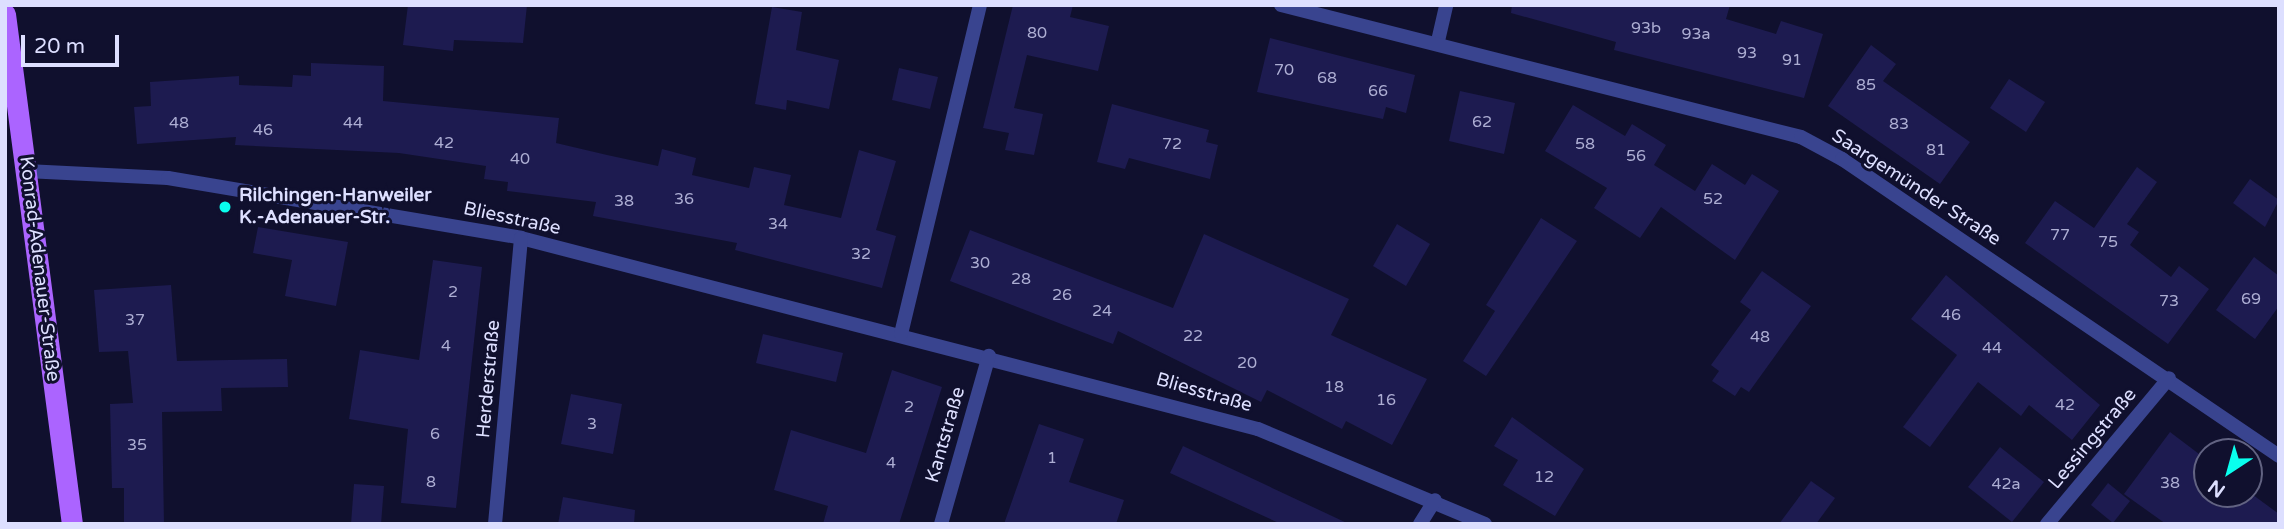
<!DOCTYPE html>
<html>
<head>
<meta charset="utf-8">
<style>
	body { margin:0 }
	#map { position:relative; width:2284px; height:529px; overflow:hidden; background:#10102e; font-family:"Varela Round",sans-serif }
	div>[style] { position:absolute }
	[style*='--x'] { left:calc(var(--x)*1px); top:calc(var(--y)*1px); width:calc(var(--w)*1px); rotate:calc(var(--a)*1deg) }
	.building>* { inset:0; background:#1d1b50 }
	.lane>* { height:14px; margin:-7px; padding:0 7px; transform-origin:7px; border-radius:7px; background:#39448f }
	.street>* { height:14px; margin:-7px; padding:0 7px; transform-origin:7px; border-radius:7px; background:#39448f }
	.primary>* { height:21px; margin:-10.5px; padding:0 10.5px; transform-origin:10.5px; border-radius:10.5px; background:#ab64ff }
	.dots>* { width:19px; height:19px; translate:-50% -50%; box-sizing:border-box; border:4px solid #10102e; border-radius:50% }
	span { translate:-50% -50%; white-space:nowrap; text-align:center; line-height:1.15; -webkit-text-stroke:6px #10102e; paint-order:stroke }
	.number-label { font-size:16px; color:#adaed3 }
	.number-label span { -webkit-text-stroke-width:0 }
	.street-label { font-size:19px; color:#dddfff }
	.poi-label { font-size:19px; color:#dddfff; font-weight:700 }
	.left { translate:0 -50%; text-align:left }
	.frame { position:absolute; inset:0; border:7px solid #dddfff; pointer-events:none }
	.north { position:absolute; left:2193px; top:438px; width:70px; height:70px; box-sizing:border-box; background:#10102e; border:2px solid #626382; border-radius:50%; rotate:216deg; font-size:19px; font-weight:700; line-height:28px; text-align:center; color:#dddfff }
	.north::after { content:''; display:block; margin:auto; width:24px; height:32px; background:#09ffee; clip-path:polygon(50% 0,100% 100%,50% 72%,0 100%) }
	.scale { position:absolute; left:21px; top:35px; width:98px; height:32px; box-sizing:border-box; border:4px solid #dddfff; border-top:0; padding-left:9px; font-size:21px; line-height:24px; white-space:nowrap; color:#dddfff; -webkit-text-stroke:5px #10102e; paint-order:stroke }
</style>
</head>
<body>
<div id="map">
	<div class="building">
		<div style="clip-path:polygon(408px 5px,527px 5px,523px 43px,454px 40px,453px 51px,403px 45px)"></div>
		<div style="clip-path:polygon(1013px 5px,1073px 5px,1070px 17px,1109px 26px,1098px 71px,1027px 55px,1014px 108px,1043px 114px,1034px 155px,1005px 150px,1009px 133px,983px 128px)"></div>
		<div style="clip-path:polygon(1512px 5px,1730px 5px,1726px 19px,1776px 34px,1781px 21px,1823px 34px,1804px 98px,1614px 50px,1616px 42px,1511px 13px)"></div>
		<div style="clip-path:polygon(772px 7px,802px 12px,796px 50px,839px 60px,829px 109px,787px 100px,786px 110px,755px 104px)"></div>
		<div style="clip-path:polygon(1270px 38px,1415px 75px,1406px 113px,1386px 107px,1383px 119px,1257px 92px)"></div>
		<div style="clip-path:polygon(1871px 45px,1896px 64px,1883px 81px,1970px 142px,1940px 184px,1828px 106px)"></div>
		<div style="clip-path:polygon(311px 63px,384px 66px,383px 101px,559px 118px,556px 143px,607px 155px,658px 166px,662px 149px,696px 158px,692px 175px,749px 188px,754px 167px,791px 175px,784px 205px,841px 218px,859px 150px,896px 161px,876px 230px,896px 236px,882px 288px,735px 250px,737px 243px,593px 216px,596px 202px,507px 191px,508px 182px,484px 179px,486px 166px,399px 153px,235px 145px,236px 137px,137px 144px,134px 107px,151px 106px,150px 82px,239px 76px,239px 85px,292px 87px,293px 75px,311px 76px)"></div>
		<div style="clip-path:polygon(899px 68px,938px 77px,930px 109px,892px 100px)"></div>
		<div style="clip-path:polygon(2009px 79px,2045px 102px,2026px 132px,1990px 108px)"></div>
		<div style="clip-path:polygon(1460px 91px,1515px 103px,1504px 154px,1449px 141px)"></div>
		<div style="clip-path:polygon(1112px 104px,1209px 130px,1206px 142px,1218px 145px,1210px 179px,1129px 158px,1125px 169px,1097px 162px)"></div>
		<div style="clip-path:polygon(1573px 105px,1625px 136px,1632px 124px,1666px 145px,1654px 165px,1695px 191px,1712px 164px,1745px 185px,1752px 174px,1779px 191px,1735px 260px,1661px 207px,1640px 238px,1594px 208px,1607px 188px,1545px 151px)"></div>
		<div style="clip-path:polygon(2137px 167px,2157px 182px,2127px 224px,2139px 232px,2130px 245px,2171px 277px,2179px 266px,2209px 289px,2168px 344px,2025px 243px,2055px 201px,2094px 228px)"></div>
		<div style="clip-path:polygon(2250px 179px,2279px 200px,2265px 227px,2233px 203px)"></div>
		<div style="clip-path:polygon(1541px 218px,1577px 241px,1486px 376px,1463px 361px,1495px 311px,1486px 305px)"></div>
		<div style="clip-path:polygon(1397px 224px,1430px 244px,1406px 286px,1373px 266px)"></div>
		<div style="clip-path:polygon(258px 227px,348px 242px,336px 306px,285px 296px,292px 260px,253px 253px)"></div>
		<div style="clip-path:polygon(970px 230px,1173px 308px,1204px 234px,1349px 299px,1331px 335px,1427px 379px,1392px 445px,1346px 421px,1342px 429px,1267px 390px,1261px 402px,1118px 331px,1113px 344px,950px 281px)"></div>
		<div style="clip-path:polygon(2254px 257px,2279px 276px,2279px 306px,2255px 339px,2216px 310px)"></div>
		<div style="clip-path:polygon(433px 260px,482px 267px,456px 508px,401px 503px,408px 429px,349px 419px,360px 350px,419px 360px)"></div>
		<div style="clip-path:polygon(1762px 271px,1811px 306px,1749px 392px,1741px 387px,1735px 396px,1712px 381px,1719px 371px,1711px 365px,1751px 310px,1740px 302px)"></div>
		<div style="clip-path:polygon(1946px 275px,2100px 405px,2072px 440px,2029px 405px,2021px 416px,1978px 382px,1930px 447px,1903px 427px,1957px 355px,1911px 319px)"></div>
		<div style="clip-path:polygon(171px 285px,177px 361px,287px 359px,288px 387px,221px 388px,222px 411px,162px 412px,164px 524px,124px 524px,124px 488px,112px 488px,110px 404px,133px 403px,128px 351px,99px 352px,94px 290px)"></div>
		<div style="clip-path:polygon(763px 334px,843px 353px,836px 382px,756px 363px)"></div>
		<div style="clip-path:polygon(892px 370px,942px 387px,899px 524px,823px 524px,828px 506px,774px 490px,791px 430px,866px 453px)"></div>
		<div style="clip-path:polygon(571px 394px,622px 404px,613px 454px,561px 444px)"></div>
		<div style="clip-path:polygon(1512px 417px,1584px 469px,1555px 516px,1503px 485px,1518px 460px,1494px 446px)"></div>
		<div style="clip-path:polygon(1039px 424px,1084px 439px,1069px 482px,1124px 500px,1116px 524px,1004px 524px)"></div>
		<div style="clip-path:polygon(2170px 432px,2207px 460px,2207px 494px,2249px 492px,2279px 514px,2279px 524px,2166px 524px,2124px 494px)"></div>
		<div style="clip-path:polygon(1183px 446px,1349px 524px,1281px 524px,1170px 473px)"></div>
		<div style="clip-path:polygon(2000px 447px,2044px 482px,2012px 522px,1968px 487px)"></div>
		<div style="clip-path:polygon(1811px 481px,1835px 498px,1816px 524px,1779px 524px)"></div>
		<div style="clip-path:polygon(2108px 483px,2130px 501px,2113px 523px,2091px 505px)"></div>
		<div style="clip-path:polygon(354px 484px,384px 486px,381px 524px,351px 524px)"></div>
		<div style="clip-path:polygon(563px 497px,635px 510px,634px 524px,558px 524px)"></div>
	</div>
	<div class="lane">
		<div style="--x:1438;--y:41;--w:37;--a:-77"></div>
	</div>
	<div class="street">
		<div style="--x:1281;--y:5;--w:536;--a:14.24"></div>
		<div style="--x:1801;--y:137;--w:47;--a:28.2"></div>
		<div style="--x:1842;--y:159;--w:528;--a:34.2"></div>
		<div style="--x:26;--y:171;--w:142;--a:2.8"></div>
		<div style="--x:168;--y:178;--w:358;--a:9.6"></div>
		<div style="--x:521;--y:238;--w:761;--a:14.53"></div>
		<div style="--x:1258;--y:429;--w:246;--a:22.7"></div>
		<div style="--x:901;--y:334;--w:338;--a:-76.5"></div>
		<div style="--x:495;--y:524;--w:287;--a:-84.8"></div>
		<div style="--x:941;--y:524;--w:175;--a:-74.1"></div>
		<div style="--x:1420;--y:524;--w:28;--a:-58"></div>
		<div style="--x:2047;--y:524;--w:190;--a:-50.1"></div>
	</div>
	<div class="primary">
		<div style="--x:5;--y:14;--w:514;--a:82.52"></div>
	</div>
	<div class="dots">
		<div style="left:225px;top:207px;background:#09ffee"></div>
	</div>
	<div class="number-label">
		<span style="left:1646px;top:28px">93b</span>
		<span style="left:1037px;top:33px">80</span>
		<span style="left:1696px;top:34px">93a</span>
		<span style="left:1747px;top:53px">93</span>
		<span style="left:1792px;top:60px">91</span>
		<span style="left:1284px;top:70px">70</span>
		<span style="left:1327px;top:78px">68</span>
		<span style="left:1866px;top:85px">85</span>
		<span style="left:1378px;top:91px">66</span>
		<span style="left:1482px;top:122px">62</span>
		<span style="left:179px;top:123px">48</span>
		<span style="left:353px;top:123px">44</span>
		<span style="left:1899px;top:124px">83</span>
		<span style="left:263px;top:130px">46</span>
		<span style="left:444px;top:143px">42</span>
		<span style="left:1172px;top:144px">72</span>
		<span style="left:1585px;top:144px">58</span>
		<span style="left:1936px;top:150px">81</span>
		<span style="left:1636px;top:156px">56</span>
		<span style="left:520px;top:159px">40</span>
		<span style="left:684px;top:199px">36</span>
		<span style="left:1713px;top:199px">52</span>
		<span style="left:624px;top:201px">38</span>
		<span style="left:778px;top:224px">34</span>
		<span style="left:2060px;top:235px">77</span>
		<span style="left:2108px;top:242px">75</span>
		<span style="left:861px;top:254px">32</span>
		<span style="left:980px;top:263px">30</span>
		<span style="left:1021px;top:279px">28</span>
		<span style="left:453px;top:292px">2</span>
		<span style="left:1062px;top:295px">26</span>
		<span style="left:2251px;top:299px">69</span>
		<span style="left:2169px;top:301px">73</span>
		<span style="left:1102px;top:311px">24</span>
		<span style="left:1951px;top:315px">46</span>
		<span style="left:135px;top:320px">37</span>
		<span style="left:1193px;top:336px">22</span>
		<span style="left:1760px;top:337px">48</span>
		<span style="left:446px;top:346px">4</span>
		<span style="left:1992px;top:348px">44</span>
		<span style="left:1247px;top:363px">20</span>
		<span style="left:1334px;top:387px">18</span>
		<span style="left:1386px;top:400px">16</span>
		<span style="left:2065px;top:405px">42</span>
		<span style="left:909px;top:407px">2</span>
		<span style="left:592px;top:424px">3</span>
		<span style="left:435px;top:434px">6</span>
		<span style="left:137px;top:445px">35</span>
		<span style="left:1052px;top:458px">1</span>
		<span style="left:891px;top:463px">4</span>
		<span style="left:1544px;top:477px">12</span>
		<span style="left:431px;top:482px">8</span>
		<span style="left:2170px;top:483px">38</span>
		<span style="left:2006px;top:484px">42a</span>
	</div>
	<div class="street-label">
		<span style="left:1916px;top:188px;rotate:33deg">Saargemünder Straße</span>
		<span style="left:512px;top:219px;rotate:12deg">Bliesstraße</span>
		<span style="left:39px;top:269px;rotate:83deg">Konrad-Adenauer-Straße</span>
		<span style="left:489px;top:379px;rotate:-85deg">Herderstraße</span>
		<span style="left:1204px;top:393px;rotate:16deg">Bliesstraße</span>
		<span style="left:946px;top:435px;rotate:-74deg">Kantstraße</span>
		<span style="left:2093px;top:439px;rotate:-50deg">Lessingstraße</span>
	</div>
	<div class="poi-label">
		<span class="left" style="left:239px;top:207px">Rilchingen-Hanweiler<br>K.-Adenauer-Str.</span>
	</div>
	<div class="frame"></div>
	<div class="north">N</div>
	<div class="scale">20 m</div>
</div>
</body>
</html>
